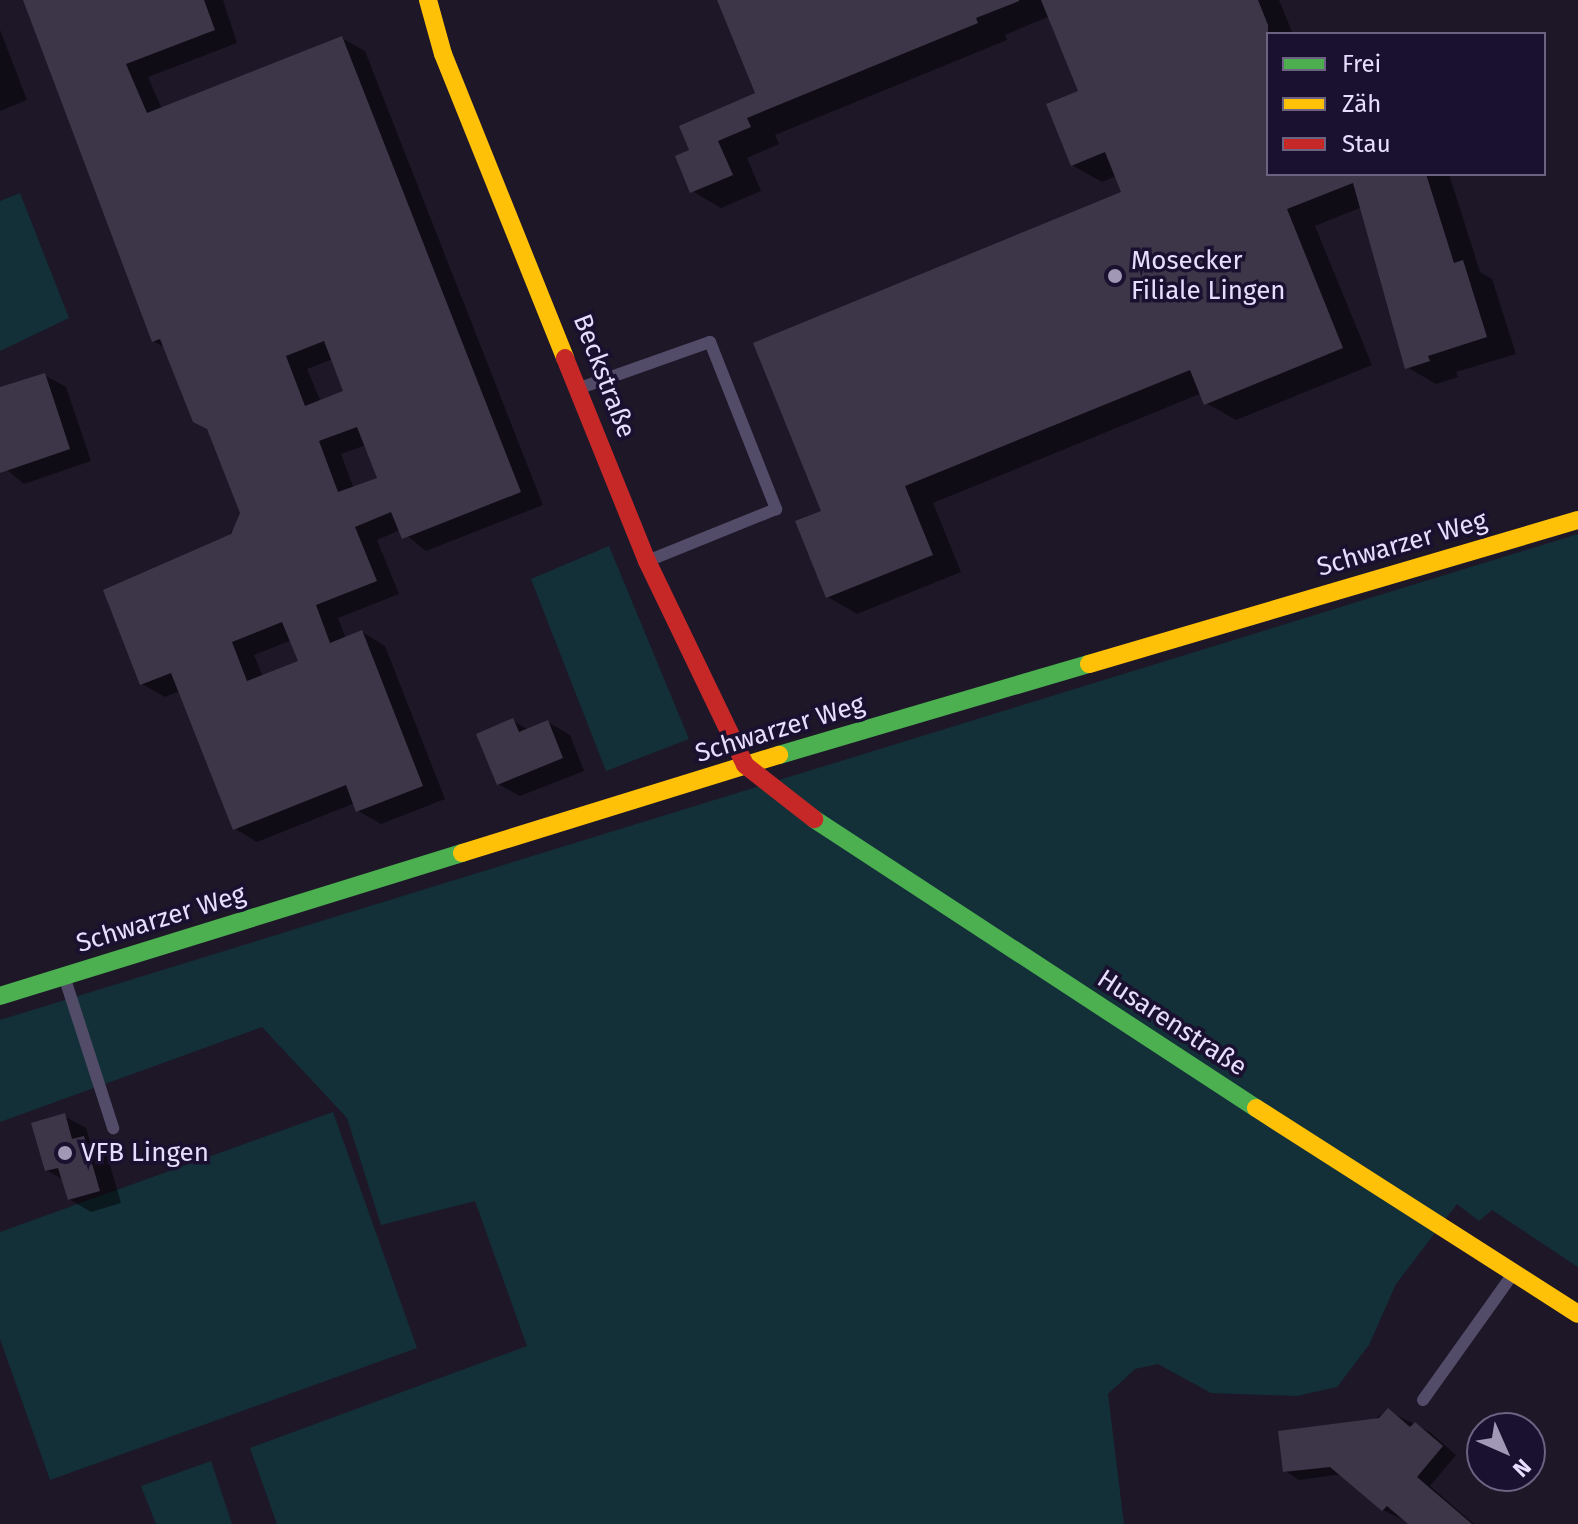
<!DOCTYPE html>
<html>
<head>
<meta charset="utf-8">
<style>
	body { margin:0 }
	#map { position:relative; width:1578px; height:1524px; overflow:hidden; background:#1d1728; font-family:"Fira Sans",sans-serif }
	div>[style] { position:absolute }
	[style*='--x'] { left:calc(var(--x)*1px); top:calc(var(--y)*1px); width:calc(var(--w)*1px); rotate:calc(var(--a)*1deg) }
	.green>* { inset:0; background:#133038 }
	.shadow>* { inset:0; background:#0007 }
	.building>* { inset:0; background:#3d3649 }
	.lane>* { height:12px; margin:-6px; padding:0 6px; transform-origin:6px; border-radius:6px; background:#524c69 }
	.fast>* { height:18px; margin:-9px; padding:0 9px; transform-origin:9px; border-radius:9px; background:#4caf50 }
	.slow>* { height:18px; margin:-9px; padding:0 9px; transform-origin:9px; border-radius:9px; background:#ffc107 }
	.jam>* { height:18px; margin:-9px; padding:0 9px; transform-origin:9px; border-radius:9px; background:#c62828 }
	.dots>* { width:22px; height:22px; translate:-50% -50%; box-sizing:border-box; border:4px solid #1a102f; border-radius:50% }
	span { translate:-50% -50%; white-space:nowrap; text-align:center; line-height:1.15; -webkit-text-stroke:7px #1a102f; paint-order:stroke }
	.poi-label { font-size:26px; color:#e7deff }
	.left { translate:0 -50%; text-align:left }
	.street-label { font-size:26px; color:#e7deff }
	.legend { position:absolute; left:1266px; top:32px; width:280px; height:144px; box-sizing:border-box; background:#1a102f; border:2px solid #6c6282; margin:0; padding:10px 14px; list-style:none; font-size:24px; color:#e7deff }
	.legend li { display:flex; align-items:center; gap:16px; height:40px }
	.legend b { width:40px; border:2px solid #6c6282 }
	.north { position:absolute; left:1466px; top:1412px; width:80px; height:80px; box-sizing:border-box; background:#1a102f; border:2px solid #6c6282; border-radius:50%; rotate:135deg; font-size:22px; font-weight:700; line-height:32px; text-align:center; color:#e7deff }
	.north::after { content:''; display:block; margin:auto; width:28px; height:36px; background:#a098b4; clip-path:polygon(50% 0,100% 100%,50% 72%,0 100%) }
</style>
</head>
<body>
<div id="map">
	<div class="green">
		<div style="clip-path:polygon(20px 193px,69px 318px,0 351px,0 201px)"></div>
		<div style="clip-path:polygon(1578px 534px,1578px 1267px,1492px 1210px,1479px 1221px,1457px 1204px,1396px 1284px,1369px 1345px,1337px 1387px,1297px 1396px,1211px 1393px,1158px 1364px,1135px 1369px,1108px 1394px,1124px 1524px,277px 1524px,250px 1448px,527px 1346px,475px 1201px,381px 1225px,347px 1118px,262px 1027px,0 1122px,0 1020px)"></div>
		<div style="clip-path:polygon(609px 546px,689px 739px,606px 771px,531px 579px)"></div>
		<div style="clip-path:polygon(333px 1112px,417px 1348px,50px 1480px,0 1339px,0 1232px)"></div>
		<div style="clip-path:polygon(211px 1461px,232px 1524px,156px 1524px,141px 1486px)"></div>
	</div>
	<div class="shadow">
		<div style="clip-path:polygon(evenodd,24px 0,223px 0,237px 43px,148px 77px,162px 109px,342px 38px,365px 51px,543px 505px,426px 551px,400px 530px,377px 540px,399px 594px,338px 618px,346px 639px,362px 632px,385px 646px,445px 799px,381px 824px,358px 811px,355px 803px,257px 842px,234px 828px,180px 691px,165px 697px,142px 684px,242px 513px,209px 429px,166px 348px,153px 341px,24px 0,333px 359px,346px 392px,321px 402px,307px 369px,333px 359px,24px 0,366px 445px,379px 479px,354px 489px,341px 454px,366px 445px,24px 0,292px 640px,300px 662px,263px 677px,254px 655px,292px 640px)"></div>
		<div style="clip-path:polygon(719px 0,1279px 0,1293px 34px,1268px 34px,1268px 174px,1449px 174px,1480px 272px,1492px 279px,1516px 354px,1456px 372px,1458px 377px,1436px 384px,1407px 367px,1362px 207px,1315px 226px,1372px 365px,1236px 420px,1206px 403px,1202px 393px,933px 503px,961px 572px,857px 614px,828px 597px,824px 512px,1124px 194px,1116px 176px,1102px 182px,1072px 165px,1080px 92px,1050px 16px,1005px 35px,1007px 40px,775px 135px,779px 144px,747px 158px,761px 191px,721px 208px,692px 191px,692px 151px,758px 94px)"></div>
		<div style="clip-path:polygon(0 30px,27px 100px,0 111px)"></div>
		<div style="clip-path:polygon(44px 375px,66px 387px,91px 461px,24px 484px,0 464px,0 390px)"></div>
		<div style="clip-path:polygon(513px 721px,529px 730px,548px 722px,570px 735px,584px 771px,520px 796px,498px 784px)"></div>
		<div style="clip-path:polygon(64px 1116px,86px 1128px,90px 1142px,106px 1151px,121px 1203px,91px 1212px,69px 1199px,64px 1180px,46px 1170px)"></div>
		<div style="clip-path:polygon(1388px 1411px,1430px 1432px,1456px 1455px,1430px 1486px,1474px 1524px,1411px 1524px,1383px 1510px,1342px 1474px,1299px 1480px,1285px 1471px)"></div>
	</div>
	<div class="building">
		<div style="clip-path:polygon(evenodd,23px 0,204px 0,215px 30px,126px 64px,147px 113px,342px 36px,521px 492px,402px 539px,391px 512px,355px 527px,377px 581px,316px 605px,330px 643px,362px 630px,423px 786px,356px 812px,346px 785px,233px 830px,171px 673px,140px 685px,103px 590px,231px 534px,240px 513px,207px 429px,193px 422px,160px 339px,152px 342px,23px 0,324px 341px,343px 391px,305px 406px,286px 356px,324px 341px,23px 0,357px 427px,377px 478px,338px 492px,319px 441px,357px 427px,23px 0,282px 622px,298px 661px,247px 681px,232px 642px,282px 622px)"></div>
		<div style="clip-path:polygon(717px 0,1019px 0,1019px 1px,976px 18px,978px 23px,747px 118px,751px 127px,718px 141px,733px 175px,690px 193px,675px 156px,689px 150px,679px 126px,755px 93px)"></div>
		<div style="clip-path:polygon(1041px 0,1258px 0,1268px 25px,1268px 174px,1426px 174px,1454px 263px,1463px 260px,1487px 337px,1428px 356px,1430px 361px,1405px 369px,1353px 183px,1287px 209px,1343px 348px,1204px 405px,1190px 370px,905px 486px,933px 555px,826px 598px,795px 521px,821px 511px,753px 343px,1121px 192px,1105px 152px,1071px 166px,1046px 104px,1078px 91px)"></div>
		<div style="clip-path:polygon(45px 373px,70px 449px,0 473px,0 387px)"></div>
		<div style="clip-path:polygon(513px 718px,519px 732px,548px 720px,563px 758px,497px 785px,476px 734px)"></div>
		<div style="clip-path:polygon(65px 1113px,72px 1139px,84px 1136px,100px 1191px,68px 1200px,58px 1168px,45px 1171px,31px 1123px)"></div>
		<div style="clip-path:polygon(1388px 1408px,1410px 1427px,1415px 1422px,1443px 1446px,1417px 1477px,1472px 1524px,1408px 1524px,1387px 1506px,1382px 1511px,1330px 1467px,1283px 1472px,1278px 1431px,1379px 1418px)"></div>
	</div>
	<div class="lane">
		<div style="--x:580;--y:388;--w:138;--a:-19.5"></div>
		<div style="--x:710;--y:342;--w:180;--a:68.4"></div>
		<div style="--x:776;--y:509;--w:139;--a:158"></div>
		<div style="--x:65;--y:979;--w:157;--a:72.1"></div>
		<div style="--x:1423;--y:1400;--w:153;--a:-54.5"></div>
	</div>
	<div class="fast">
		<div style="--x:779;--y:755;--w:323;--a:-16.4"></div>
		<div style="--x:814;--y:819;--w:528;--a:33.18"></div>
		<div style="--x:0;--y:996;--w:484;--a:-17.2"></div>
	</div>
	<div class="slow">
		<div style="--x:428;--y:0;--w:56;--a:74.5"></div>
		<div style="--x:443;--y:54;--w:328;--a:68.1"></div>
		<div style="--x:1089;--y:664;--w:510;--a:-16.41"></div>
		<div style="--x:462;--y:853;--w:332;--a:-17.2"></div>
		<div style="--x:1256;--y:1108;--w:382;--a:32.6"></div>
	</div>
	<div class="jam">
		<div style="--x:565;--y:358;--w:219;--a:68"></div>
		<div style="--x:647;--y:561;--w:226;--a:64.3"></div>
		<div style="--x:745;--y:765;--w:88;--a:38"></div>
	</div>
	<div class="dots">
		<div style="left:1115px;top:276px;background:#a098b4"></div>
		<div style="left:65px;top:1153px;background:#a098b4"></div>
	</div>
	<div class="poi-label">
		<span class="left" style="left:1131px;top:276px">Mosecker<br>Filiale Lingen</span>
		<span class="left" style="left:81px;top:1153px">VFB Lingen</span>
	</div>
	<div class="street-label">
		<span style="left:604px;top:376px;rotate:69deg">Beckstraße</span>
		<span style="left:1402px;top:544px;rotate:-16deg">Schwarzer Weg</span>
		<span style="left:780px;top:729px;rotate:-17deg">Schwarzer Weg</span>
		<span style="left:161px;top:919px;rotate:-17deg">Schwarzer Weg</span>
		<span style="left:1172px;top:1023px;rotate:33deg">Husarenstraße</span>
	</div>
	<ul class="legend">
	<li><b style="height:10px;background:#4caf50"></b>Frei</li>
	<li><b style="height:10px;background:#ffc107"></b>Zäh</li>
	<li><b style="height:10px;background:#c62828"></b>Stau</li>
	</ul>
	<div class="north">N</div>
</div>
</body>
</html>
